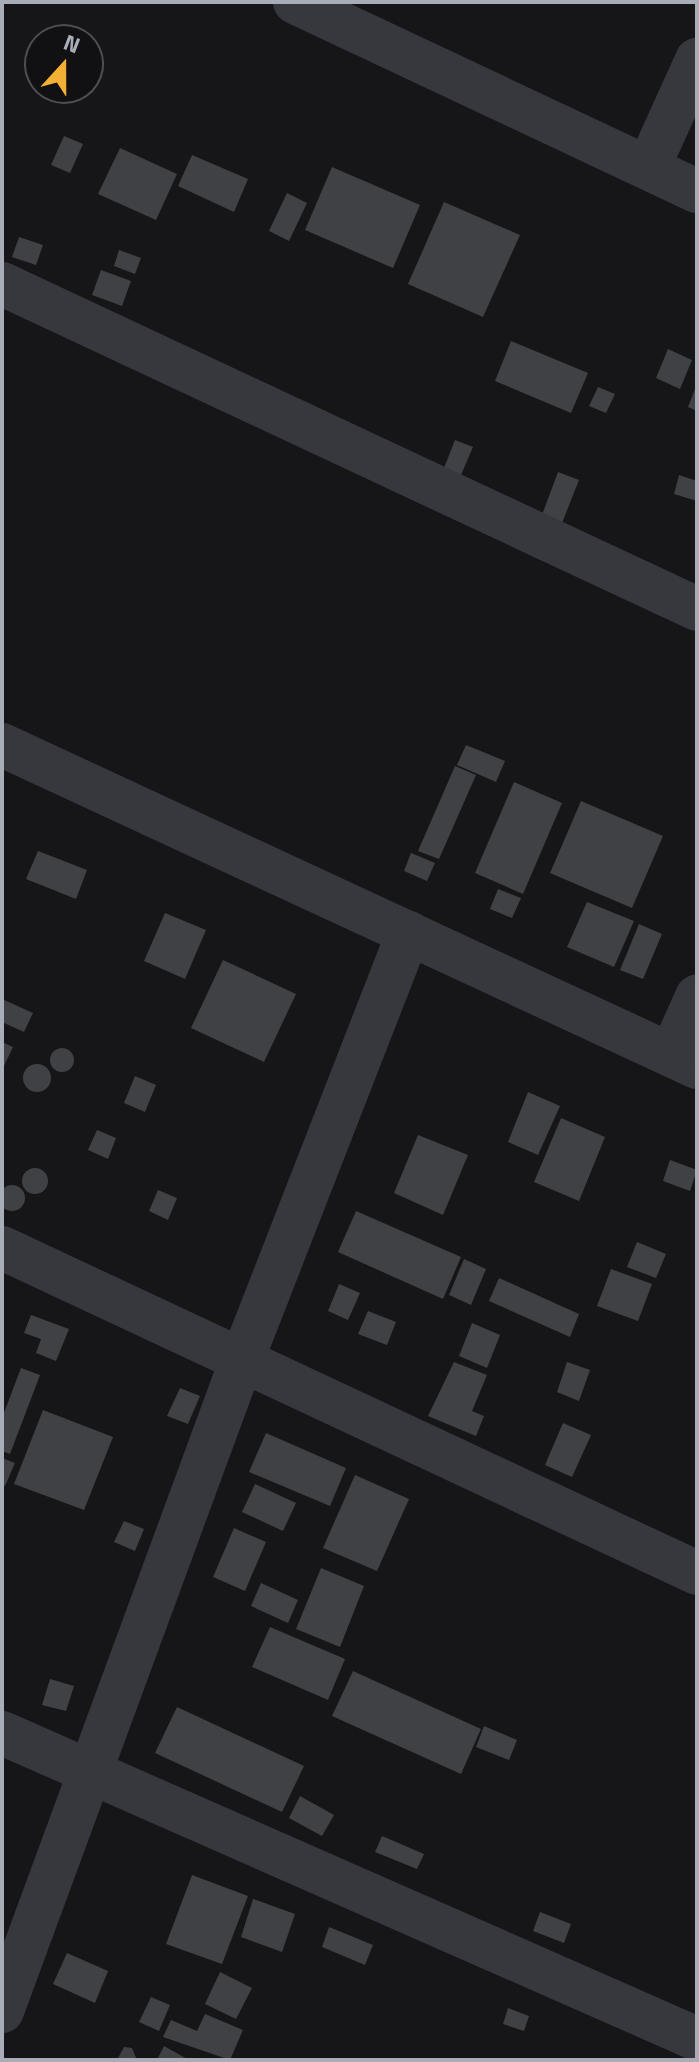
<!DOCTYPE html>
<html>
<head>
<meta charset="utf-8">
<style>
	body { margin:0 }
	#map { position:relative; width:699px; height:2062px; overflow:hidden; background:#161618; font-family:"Titillium Web",sans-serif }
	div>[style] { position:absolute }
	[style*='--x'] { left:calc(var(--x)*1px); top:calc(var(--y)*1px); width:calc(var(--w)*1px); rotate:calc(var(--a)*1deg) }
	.building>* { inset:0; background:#404145 }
	.round { border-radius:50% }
	.minor>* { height:44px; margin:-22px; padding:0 22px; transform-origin:22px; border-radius:22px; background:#37383d }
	span { translate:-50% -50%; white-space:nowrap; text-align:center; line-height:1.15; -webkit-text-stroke:6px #111113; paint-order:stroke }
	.frame { position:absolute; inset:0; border:4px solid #a8adb8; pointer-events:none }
	.north { position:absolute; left:24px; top:24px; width:80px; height:80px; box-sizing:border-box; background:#111113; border:2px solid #4d4f55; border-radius:50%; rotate:21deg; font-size:22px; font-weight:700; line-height:32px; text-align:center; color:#a8adb8 }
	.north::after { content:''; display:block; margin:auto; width:28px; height:36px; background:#f2b134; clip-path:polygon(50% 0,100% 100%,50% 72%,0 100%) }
</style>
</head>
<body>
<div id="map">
	<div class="building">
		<div style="clip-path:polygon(64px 136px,83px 144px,70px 173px,51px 165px)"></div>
		<div style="clip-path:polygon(120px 148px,177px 174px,156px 220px,98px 194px)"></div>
		<div style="clip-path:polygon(192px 155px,248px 179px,234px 212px,178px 186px)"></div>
		<div style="clip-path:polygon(332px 167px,420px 205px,393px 268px,305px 230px)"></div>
		<div style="clip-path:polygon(287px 193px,307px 203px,289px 241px,269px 231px)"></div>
		<div style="clip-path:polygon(444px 202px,520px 235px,483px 317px,408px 284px)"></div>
		<div style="clip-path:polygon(19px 237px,43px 245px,36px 265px,12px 257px)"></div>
		<div style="clip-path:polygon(119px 250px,141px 258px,135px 274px,114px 266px)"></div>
		<div style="clip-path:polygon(101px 270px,131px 281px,122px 306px,92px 295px)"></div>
		<div style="clip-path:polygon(511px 341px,588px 373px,571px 413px,495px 381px)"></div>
		<div style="clip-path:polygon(668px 349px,692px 360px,680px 389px,656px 378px)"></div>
		<div style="clip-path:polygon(697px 384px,697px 411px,688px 407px)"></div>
		<div style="clip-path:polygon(598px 387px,615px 394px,606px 413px,589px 406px)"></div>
		<div style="clip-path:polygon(455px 440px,473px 447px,461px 475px,444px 468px)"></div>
		<div style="clip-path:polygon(558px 472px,579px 480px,562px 523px,542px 515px)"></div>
		<div style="clip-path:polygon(679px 475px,697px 481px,697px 501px,674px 494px)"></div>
		<div style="clip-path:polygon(466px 745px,505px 761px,496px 782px,457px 765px)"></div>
		<div style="clip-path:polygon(455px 766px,476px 775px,439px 859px,418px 851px)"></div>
		<div style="clip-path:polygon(514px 782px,562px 803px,523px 894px,475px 873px)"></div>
		<div style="clip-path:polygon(581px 801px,663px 836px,632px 908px,550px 873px)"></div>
		<div style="clip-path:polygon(38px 851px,87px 870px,76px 899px,26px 879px)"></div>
		<div style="clip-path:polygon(411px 853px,435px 863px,427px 881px,404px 871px)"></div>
		<div style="clip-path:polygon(498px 889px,521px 898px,512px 918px,490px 909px)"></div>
		<div style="clip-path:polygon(587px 902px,634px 921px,614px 967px,567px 947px)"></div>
		<div style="clip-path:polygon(165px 913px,206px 930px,185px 979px,144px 961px)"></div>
		<div style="clip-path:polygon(639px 924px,662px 934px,643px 979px,620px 970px)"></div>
		<div style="clip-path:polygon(223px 960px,296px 994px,264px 1062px,191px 1028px)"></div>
		<div style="clip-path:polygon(2px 999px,33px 1013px,24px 1032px,2px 1022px)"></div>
		<div style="clip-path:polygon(2px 1042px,13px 1047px,4px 1066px,2px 1065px)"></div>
		<div class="round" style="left:50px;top:1048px;width:24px;height:24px"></div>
		<div class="round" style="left:23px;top:1064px;width:28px;height:28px"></div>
		<div style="clip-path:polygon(135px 1076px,156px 1085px,145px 1112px,124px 1103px)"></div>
		<div style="clip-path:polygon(528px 1092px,560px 1106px,538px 1155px,508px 1142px)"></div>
		<div style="clip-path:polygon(561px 1118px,605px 1137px,579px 1201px,534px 1182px)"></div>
		<div style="clip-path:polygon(97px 1130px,116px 1138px,108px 1159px,88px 1150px)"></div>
		<div style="clip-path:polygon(418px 1135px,468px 1155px,443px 1215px,394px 1193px)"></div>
		<div style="clip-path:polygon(670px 1160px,697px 1170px,690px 1191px,663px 1181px)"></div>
		<div class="round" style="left:22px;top:1168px;width:26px;height:26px"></div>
		<div class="round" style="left:-1px;top:1185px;width:26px;height:26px"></div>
		<div style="clip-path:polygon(158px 1190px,177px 1198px,168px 1220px,149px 1211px)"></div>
		<div style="clip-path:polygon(356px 1211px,461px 1257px,443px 1299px,338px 1252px)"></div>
		<div style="clip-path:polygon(637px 1242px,666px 1254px,656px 1278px,627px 1267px)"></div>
		<div style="clip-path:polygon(464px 1259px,486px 1269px,471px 1305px,449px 1295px)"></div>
		<div style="clip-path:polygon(611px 1269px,652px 1284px,638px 1321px,597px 1306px)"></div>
		<div style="clip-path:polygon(499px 1278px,579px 1314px,570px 1337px,489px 1301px)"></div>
		<div style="clip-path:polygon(339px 1284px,360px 1293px,348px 1320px,328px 1311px)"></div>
		<div style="clip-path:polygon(368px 1311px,396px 1322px,387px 1345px,358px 1334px)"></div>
		<div style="clip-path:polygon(31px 1315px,69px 1329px,56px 1361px,36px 1353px,41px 1339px,24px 1333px)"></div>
		<div style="clip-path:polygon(472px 1323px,500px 1335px,487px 1368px,459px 1356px)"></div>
		<div style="clip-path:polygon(454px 1362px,487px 1375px,472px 1411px,484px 1416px,476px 1436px,428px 1416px)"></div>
		<div style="clip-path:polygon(567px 1362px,590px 1370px,579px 1401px,557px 1392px)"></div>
		<div style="clip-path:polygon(21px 1368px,40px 1375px,10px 1454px,2px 1451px,2px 1418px)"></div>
		<div style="clip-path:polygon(180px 1388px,200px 1396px,188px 1424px,167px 1416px)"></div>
		<div style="clip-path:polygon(43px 1410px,113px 1437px,84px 1510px,14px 1484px)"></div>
		<div style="clip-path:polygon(563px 1423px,591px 1435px,572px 1477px,545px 1465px)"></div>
		<div style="clip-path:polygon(266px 1433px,346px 1468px,330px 1506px,249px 1472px)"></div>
		<div style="clip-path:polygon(2px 1458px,15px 1463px,5px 1486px,2px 1484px)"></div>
		<div style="clip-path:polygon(355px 1475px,409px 1499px,377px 1571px,323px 1548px)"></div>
		<div style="clip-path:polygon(255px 1484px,296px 1503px,283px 1531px,242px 1512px)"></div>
		<div style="clip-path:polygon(124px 1521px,144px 1529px,135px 1551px,114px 1542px)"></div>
		<div style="clip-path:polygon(234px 1528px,266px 1542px,245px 1591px,213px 1577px)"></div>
		<div style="clip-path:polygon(321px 1568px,364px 1586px,340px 1647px,296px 1629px)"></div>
		<div style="clip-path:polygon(261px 1583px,298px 1600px,288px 1623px,251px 1606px)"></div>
		<div style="clip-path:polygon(270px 1627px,345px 1659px,328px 1700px,252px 1667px)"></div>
		<div style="clip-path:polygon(353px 1671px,481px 1729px,461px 1774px,332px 1716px)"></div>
		<div style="clip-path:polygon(50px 1679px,74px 1686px,66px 1711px,42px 1705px)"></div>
		<div style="clip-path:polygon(177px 1707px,304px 1766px,282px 1812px,155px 1753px)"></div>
		<div style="clip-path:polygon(484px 1726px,517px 1740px,509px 1760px,476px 1747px)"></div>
		<div style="clip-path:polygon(300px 1796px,334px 1815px,322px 1836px,289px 1818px)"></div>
		<div style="clip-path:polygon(382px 1836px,424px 1854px,417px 1869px,375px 1852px)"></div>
		<div style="clip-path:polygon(192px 1875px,248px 1896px,222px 1964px,166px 1944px)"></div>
		<div style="clip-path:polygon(253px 1899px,295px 1914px,282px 1952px,241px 1937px)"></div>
		<div style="clip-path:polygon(540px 1912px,571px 1924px,564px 1943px,533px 1931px)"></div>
		<div style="clip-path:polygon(329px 1927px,373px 1945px,365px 1965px,322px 1947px)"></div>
		<div style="clip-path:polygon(67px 1953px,108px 1971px,95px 2003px,53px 1984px)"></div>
		<div style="clip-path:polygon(220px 1972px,252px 1988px,236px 2019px,205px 2004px)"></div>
		<div style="clip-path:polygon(151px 1997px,170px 2005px,159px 2031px,139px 2022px)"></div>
		<div style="clip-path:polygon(508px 2008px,529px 2016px,524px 2031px,503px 2024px)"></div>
		<div style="clip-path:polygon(205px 2014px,243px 2030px,230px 2060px,163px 2037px,171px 2020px,197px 2031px)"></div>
		<div style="clip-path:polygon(164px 2046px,189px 2060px,157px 2060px)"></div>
		<div style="clip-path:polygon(124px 2047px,132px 2048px,137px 2060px,117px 2060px)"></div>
	</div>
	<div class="minor">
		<div style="--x:295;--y:2;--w:444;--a:25.2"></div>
		<div style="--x:648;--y:168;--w:119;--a:-65.6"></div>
		<div style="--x:2;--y:284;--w:767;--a:25.06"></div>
		<div style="--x:2;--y:745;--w:766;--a:24.86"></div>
		<div style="--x:671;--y:1055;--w:64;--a:-65.9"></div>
		<div style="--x:2;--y:1248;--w:767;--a:25.06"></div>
		<div style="--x:2;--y:1733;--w:759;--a:23.76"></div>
		<div style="--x:2;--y:2011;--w:688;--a:-69.78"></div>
		<div style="--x:240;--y:1365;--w:464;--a:-68.7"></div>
	</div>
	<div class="frame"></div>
	<div class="north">N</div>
</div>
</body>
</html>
